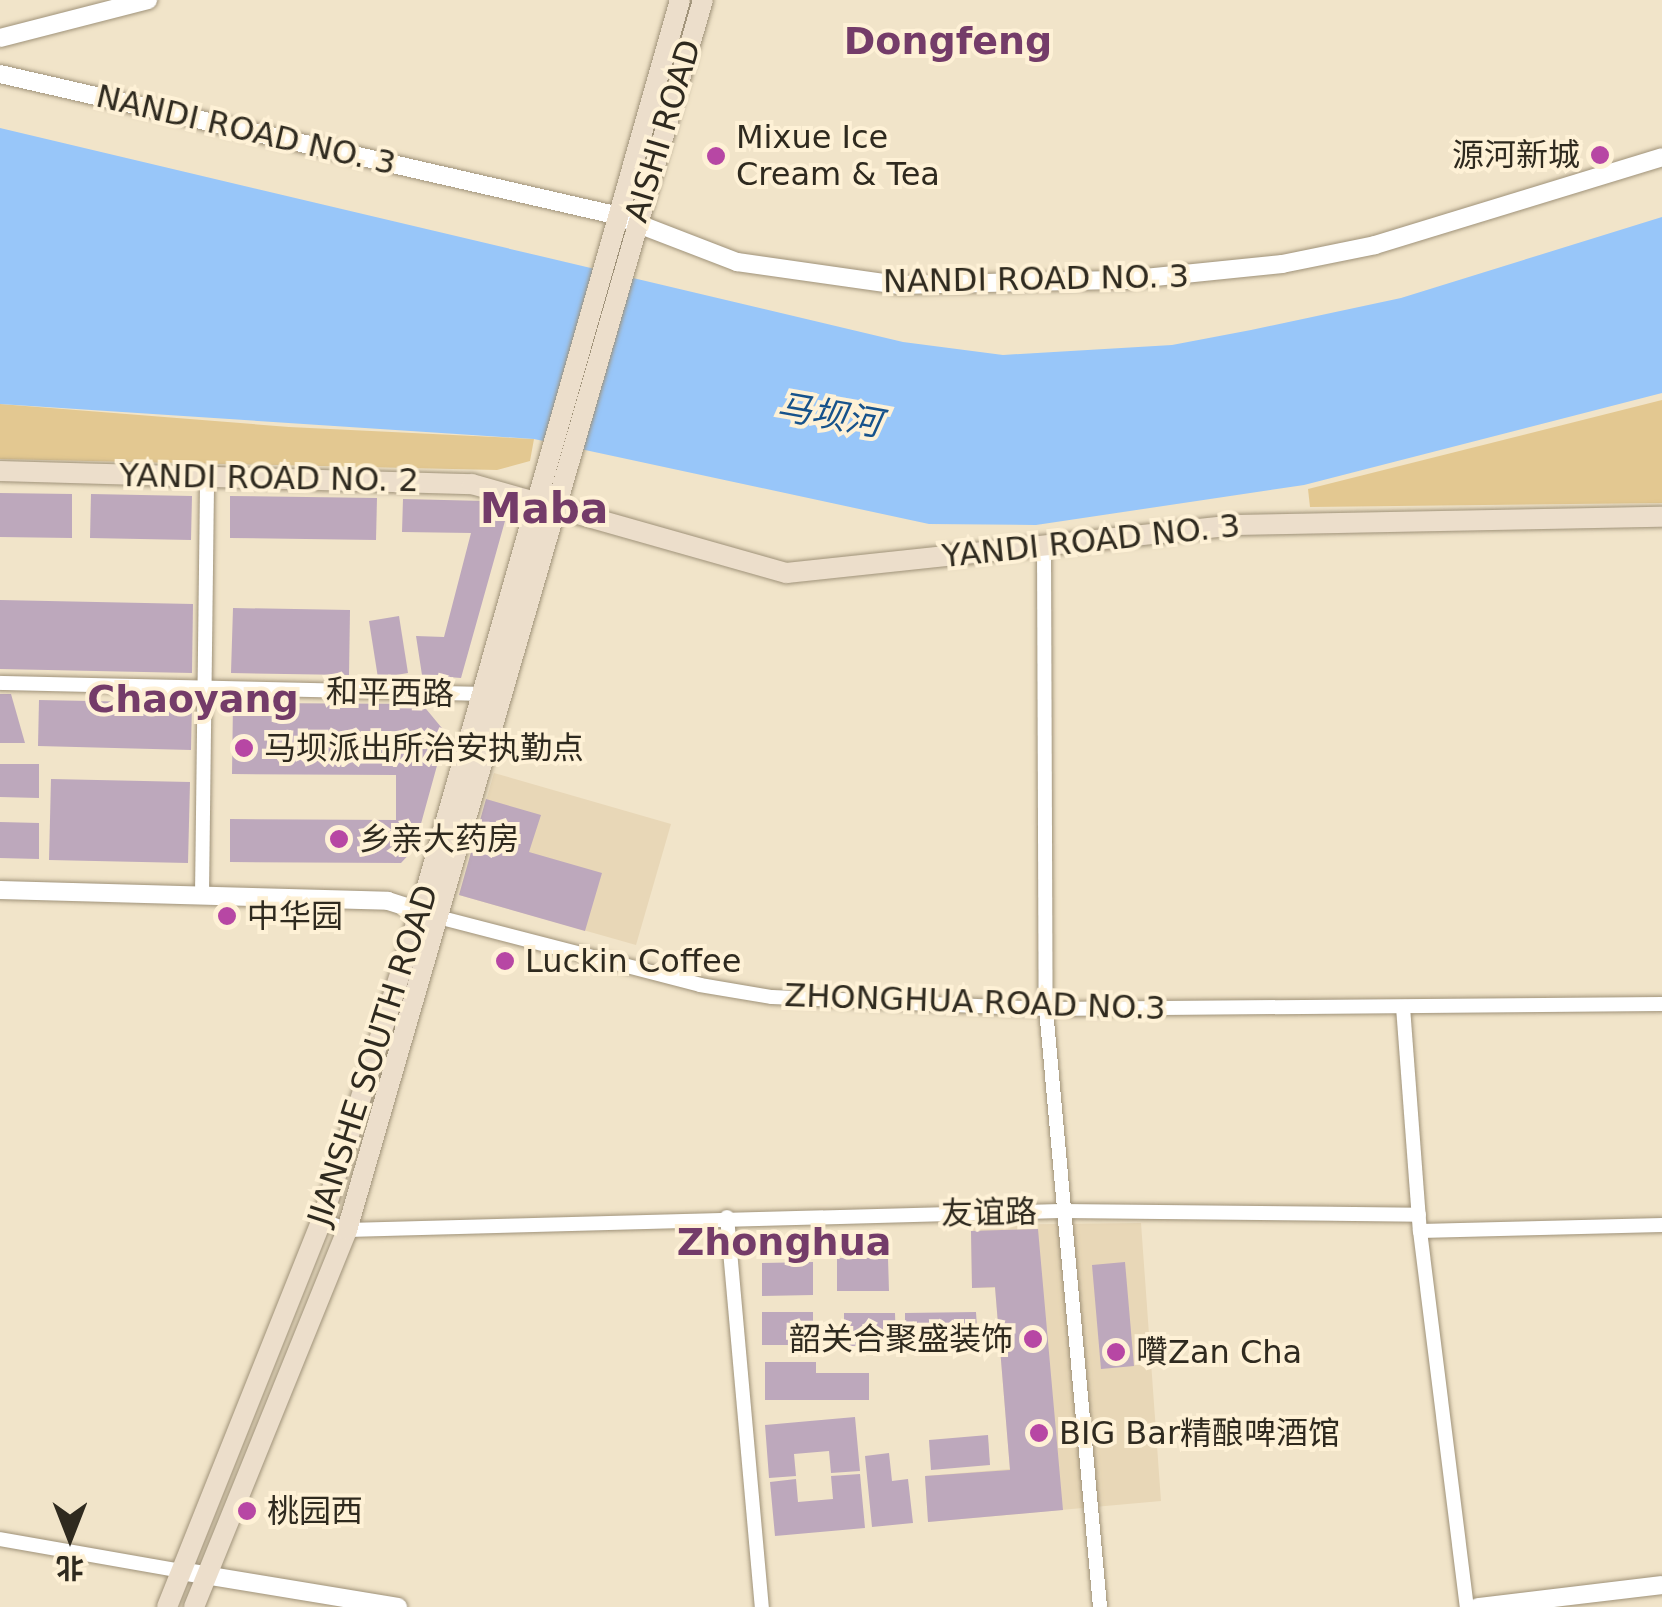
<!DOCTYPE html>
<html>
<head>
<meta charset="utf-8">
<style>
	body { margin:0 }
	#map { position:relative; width:1662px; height:1607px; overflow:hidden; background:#f1e4c9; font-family:"DejaVu Sans","Noto Sans SC",sans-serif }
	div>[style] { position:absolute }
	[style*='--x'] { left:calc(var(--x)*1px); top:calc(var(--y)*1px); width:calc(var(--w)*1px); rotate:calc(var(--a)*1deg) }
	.built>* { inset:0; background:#e8d7b7 }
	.green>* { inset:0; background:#e3c891 }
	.water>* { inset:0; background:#98c6f9 }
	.building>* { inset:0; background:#bda8bc }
	.roads { filter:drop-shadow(0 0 2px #9f9279) drop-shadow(0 0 2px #9f9279) }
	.minor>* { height:14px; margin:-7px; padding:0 7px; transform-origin:7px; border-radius:7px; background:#fff }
	.tertiary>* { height:18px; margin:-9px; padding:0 9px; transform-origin:9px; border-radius:9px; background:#fff }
	.secondary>* { height:20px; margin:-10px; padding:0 10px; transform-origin:10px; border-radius:10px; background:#ecdecb }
	.dots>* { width:28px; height:28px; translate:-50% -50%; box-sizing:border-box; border:5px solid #fef1d6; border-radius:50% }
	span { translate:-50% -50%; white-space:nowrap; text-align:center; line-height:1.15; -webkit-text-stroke:8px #fef1d6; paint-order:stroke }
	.street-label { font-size:32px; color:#2f2a1f }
	.poi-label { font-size:32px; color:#2f2a1f }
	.left { translate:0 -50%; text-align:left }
	.right { translate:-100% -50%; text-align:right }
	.water-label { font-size:35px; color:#16528b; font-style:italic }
	.quarter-label { font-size:38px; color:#743c69; font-weight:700 }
	.district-label { font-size:42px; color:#743c69; font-weight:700 }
	.north { position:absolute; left:20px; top:1487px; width:100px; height:100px; -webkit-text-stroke:8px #fef1d6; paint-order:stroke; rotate:180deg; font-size:28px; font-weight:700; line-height:40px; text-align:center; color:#2f2a1f }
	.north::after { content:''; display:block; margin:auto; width:35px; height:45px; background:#2f2a1f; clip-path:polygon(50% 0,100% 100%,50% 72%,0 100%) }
</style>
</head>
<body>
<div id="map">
	<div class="built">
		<div style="clip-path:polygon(494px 773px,671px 824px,636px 945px,459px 895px)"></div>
		<div style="clip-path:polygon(1141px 1223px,1161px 1501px,928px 1522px,925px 1476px,1010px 1469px,995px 1288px,972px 1288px,971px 1225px)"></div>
	</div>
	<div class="green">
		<div style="clip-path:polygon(1662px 400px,1662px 503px,1310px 507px,1308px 489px)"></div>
		<div style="clip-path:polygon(0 404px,289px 427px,534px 439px,530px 461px,497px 470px,0 459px)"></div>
	</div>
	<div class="water">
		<div style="clip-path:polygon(0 128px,903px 342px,1003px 355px,1172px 345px,1251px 330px,1401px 298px,1662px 217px,1662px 393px,1304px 485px,1036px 525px,929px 524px,534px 439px,0 404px)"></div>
	</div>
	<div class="building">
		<div style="clip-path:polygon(0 493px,72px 494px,72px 538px,0 537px)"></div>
		<div style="clip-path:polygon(91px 494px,192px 496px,191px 540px,90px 538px)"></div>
		<div style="clip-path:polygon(230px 496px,377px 498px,376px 540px,230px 538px)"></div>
		<div style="clip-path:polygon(403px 499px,485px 501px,505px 521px,461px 678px,422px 675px,416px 636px,444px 637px,471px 533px,402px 532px)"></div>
		<div style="clip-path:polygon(0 600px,193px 604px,192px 673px,0 669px)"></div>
		<div style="clip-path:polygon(233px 608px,350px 610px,349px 675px,231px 673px)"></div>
		<div style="clip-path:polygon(399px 616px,408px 673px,378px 678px,369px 621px)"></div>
		<div style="clip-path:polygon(0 694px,11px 694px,25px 743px,0 743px)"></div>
		<div style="clip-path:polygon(39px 700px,192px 703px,191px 750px,38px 746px)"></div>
		<div style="clip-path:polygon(233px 703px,422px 704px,446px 733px,414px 849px,401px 863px,230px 862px,230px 819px,396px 820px,396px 775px,232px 774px)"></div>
		<div style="clip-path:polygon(0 764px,39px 764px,39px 798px,0 797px)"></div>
		<div style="clip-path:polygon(51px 779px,190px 782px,188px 863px,49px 860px)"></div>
		<div style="clip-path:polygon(486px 799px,541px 815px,529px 852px,602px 873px,585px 931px,459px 895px)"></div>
		<div style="clip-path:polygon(0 822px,39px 823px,39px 859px,0 858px)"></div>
		<div style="clip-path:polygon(1038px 1229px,1063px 1510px,928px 1522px,925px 1476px,1010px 1470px,995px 1287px,972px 1288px,971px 1231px)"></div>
		<div style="clip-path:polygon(837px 1258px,888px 1258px,889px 1291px,837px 1291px)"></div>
		<div style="clip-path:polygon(813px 1262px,813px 1295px,762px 1296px,762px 1263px)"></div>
		<div style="clip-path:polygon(1125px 1262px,1134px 1366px,1101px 1369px,1092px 1265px)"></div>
		<div style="clip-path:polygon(762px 1312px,813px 1312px,813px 1345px,762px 1345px)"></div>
		<div style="clip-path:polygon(976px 1312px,977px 1328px,957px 1329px,957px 1338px,923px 1338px,922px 1329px,905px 1330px,905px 1313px)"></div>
		<div style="clip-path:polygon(844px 1313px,895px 1313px,896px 1346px,844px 1346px)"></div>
		<div style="clip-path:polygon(765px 1362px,816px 1362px,816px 1373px,869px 1373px,869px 1400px,765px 1400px)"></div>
		<div style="clip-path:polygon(855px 1417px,860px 1471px,831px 1473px,829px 1451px,794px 1454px,796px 1476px,769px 1478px,765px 1425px)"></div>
		<div style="clip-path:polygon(988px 1435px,990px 1465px,931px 1470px,929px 1440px)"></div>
		<div style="clip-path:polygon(889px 1453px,892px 1481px,908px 1479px,913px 1523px,872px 1527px,865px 1456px)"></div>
		<div style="clip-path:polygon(860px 1474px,865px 1528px,775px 1536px,770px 1482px,796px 1479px,798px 1502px,833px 1499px,831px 1476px)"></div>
	</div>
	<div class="roads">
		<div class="minor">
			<div style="--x:1044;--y:545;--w:464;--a:89.8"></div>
			<div style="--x:1046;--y:1009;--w:600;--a:84.84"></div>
			<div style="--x:0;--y:683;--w:479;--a:1.3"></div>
			<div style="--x:202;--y:895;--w:418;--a:-89.3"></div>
			<div style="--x:438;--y:917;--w:271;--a:14.5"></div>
			<div style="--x:700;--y:985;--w:73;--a:9.5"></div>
			<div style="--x:772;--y:997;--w:274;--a:2.5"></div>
			<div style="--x:1046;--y:1009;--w:616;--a:-0.47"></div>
			<div style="--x:1403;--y:1007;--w:225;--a:85.7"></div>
			<div style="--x:1420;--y:1231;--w:379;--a:82.9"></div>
			<div style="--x:727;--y:1217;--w:392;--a:84.9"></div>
			<div style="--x:322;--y:1220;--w:27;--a:22"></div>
			<div style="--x:347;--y:1230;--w:714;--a:-1.52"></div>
			<div style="--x:1061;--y:1211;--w:358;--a:0.6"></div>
			<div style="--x:1420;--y:1231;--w:242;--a:-1.4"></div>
			<div style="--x:0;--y:1539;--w:184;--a:10"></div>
		</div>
		<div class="tertiary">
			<div style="--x:0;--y:38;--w:153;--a:-14.4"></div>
			<div style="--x:0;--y:74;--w:631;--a:12.91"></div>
			<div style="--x:615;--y:215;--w:131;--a:21.1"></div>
			<div style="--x:737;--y:262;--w:164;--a:8.1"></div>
			<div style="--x:899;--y:285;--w:226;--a:-1.3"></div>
			<div style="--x:1125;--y:280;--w:158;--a:-5.8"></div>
			<div style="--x:1282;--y:264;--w:95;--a:-11.5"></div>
			<div style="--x:1375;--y:245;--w:300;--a:-17"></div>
			<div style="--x:0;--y:890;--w:388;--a:1.6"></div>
			<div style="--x:388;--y:901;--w:46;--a:17.7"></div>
			<div style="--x:181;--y:1571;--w:220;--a:9.4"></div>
			<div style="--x:1478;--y:1607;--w:185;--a:-6.8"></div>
		</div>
		<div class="secondary">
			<div style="--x:0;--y:471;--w:472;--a:1.6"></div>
			<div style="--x:472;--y:484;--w:327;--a:15.8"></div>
			<div style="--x:787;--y:573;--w:449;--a:-6.1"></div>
			<div style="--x:1233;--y:525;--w:429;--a:-1.1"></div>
			<div style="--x:167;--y:1607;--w:417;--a:-68.2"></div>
			<div style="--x:322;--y:1220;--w:324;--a:-72.4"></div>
			<div style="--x:420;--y:911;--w:947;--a:-74.07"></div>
			<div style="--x:194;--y:1607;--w:407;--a:-67.9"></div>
			<div style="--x:347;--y:1230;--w:1280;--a:-73.86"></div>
		</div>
	</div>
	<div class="dots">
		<div style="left:1600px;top:155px;background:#b747a4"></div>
		<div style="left:716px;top:156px;background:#b747a4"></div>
		<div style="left:244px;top:748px;background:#b747a4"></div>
		<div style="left:339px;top:839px;background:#b747a4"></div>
		<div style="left:227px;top:916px;background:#b747a4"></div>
		<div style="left:505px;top:961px;background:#b747a4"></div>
		<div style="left:1033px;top:1339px;background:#b747a4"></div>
		<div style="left:1116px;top:1352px;background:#b747a4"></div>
		<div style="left:1039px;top:1433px;background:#b747a4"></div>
		<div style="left:247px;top:1511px;background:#b747a4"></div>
	</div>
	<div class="street-label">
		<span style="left:246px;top:130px;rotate:13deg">NANDI ROAD NO. 3</span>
		<span style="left:663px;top:131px;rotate:-73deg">AISHI ROAD</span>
		<span style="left:1036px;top:279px;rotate:-1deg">NANDI ROAD NO. 3</span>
		<span style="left:269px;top:478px;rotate:1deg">YANDI ROAD NO. 2</span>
		<span style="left:1091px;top:541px;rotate:-6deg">YANDI ROAD NO. 3</span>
		<span style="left:390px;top:693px;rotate:1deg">和平西路</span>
		<span style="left:975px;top:1002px;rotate:2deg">ZHONGHUA ROAD NO.3</span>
		<span style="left:373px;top:1055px;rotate:-72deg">JIANSHE SOUTH ROAD</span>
		<span style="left:989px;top:1213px;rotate:-1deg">友谊路</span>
	</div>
	<div class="poi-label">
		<span class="left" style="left:736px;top:156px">Mixue Ice<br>Cream &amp; Tea</span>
		<span class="right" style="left:1580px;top:155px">源河新城</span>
		<span class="left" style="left:264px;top:748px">马坝派出所治安执勤点</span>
		<span class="left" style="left:359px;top:839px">乡亲大药房</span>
		<span class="left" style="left:247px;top:916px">中华园</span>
		<span class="left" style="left:525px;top:961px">Luckin Coffee</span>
		<span class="right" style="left:1013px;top:1339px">韶关合聚盛装饰</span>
		<span class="left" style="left:1136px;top:1352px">囋Zan Cha</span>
		<span class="left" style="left:1059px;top:1433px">BIG Bar精酿啤酒馆</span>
		<span class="left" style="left:267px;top:1511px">桃园西</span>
	</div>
	<div class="water-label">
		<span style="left:829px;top:415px;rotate:10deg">马坝河</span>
	</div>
	<div class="quarter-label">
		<span style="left:948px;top:42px">Dongfeng</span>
		<span style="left:193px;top:700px">Chaoyang</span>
		<span style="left:784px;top:1243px">Zhonghua</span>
	</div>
	<div class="district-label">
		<span style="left:544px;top:509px">Maba</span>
	</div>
	<div class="north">北</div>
</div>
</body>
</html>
